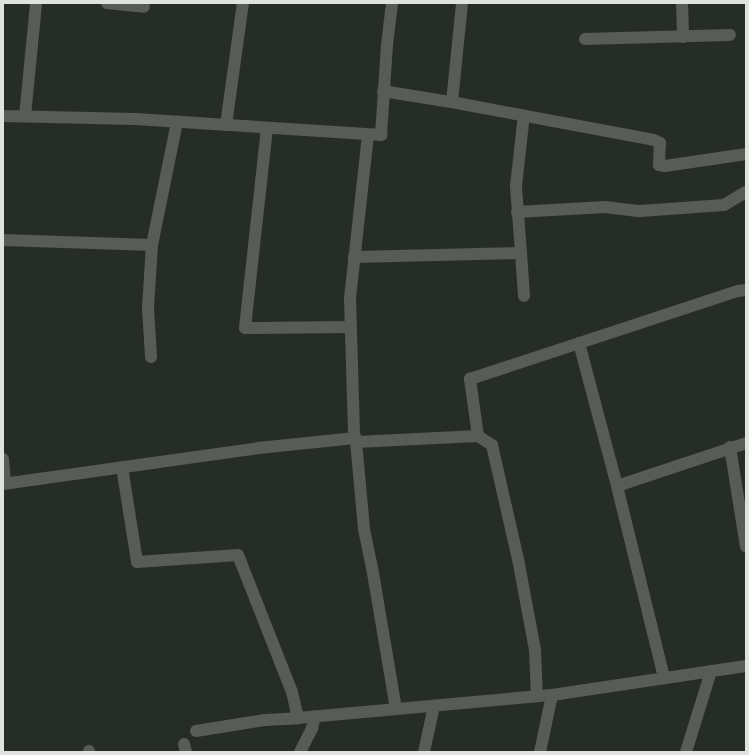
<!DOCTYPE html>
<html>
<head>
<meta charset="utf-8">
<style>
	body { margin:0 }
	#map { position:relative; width:749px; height:755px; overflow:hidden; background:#262d26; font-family:"Sofia Sans Condensed",sans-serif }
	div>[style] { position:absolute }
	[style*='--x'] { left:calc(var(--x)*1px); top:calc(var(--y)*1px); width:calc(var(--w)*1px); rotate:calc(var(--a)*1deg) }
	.street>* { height:12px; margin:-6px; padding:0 6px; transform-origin:6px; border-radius:6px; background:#585b57 }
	span { translate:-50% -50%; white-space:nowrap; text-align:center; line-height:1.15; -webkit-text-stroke:4px #1d231c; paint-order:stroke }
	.frame { position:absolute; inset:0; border:4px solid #dee3de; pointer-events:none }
</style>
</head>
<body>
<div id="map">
	<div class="street">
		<div style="--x:107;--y:3;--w:37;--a:6"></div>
		<div style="--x:682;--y:3;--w:34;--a:88"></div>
		<div style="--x:585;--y:39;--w:145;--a:-1.6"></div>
		<div style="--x:383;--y:91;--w:80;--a:9.3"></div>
		<div style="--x:462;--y:104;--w:195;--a:10.6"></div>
		<div style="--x:654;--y:140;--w:7;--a:27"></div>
		<div style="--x:660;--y:143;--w:22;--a:93"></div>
		<div style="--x:659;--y:165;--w:6;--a:9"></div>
		<div style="--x:665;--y:166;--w:82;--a:-8.4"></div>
		<div style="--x:452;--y:102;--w:100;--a:-84.2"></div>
		<div style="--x:3;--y:116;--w:132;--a:1.3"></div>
		<div style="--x:135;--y:119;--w:247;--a:3.7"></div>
		<div style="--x:381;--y:135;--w:90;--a:-86.2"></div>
		<div style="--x:387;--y:45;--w:42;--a:-83.2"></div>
		<div style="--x:25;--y:116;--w:114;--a:-84.4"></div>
		<div style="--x:226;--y:125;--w:123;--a:-82.1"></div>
		<div style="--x:267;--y:128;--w:201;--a:96.3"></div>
		<div style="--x:245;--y:328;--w:105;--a:-0.5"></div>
		<div style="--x:368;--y:135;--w:164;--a:96.3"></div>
		<div style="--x:350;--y:298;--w:135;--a:88.3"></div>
		<div style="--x:354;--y:433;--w:9;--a:77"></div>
		<div style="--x:356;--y:442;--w:87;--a:84.7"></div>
		<div style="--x:364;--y:529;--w:45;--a:78.4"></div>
		<div style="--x:373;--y:573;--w:138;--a:80.4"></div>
		<div style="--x:517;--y:212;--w:88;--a:-3.3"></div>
		<div style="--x:605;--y:207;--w:35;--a:7"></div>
		<div style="--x:640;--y:211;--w:84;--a:-4.1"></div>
		<div style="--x:724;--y:205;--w:26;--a:-31"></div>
		<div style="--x:3;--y:240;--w:149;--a:1.9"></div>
		<div style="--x:521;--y:253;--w:67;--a:-94.3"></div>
		<div style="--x:516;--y:186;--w:71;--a:-83.6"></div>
		<div style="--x:354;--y:257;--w:167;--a:-1.4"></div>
		<div style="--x:521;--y:253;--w:43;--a:86"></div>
		<div style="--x:579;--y:343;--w:148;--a:75.1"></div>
		<div style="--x:617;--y:486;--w:198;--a:76.2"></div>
		<div style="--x:151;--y:357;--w:49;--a:-93.5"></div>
		<div style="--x:148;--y:308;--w:63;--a:-86.4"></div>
		<div style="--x:152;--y:245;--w:126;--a:-78.5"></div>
		<div style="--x:478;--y:436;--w:58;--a:-98"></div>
		<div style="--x:470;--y:379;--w:282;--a:-18.2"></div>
		<div style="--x:738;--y:291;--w:8;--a:-7"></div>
		<div style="--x:356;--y:442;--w:122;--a:-2.8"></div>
		<div style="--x:478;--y:436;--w:17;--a:33"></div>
		<div style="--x:492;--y:445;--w:117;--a:77.2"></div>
		<div style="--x:518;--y:559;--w:93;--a:79.4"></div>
		<div style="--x:535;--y:650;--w:46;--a:87.5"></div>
		<div style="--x:730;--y:447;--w:101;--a:80.9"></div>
		<div style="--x:3;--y:459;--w:24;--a:85"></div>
		<div style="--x:122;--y:467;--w:96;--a:81"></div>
		<div style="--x:137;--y:562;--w:101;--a:-4"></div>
		<div style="--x:238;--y:555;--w:147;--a:68.5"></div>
		<div style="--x:292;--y:692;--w:27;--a:77"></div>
		<div style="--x:298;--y:718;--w:255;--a:-5.2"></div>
		<div style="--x:552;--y:695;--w:196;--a:-8.5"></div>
		<div style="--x:3;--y:484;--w:258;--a:-8"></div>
		<div style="--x:258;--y:448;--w:98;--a:-5.9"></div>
		<div style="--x:617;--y:486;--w:136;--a:-18.4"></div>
		<div style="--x:196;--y:731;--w:70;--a:-9.1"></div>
		<div style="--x:265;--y:720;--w:33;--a:-3"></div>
		<div style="--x:184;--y:744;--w:8;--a:76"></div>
		<div style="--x:89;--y:751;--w:1;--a:90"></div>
		<div style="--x:300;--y:752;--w:27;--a:-63"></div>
		<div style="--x:312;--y:728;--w:12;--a:-76"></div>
		<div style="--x:424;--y:752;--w:47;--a:-77.7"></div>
		<div style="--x:540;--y:752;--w:58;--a:-78.1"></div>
		<div style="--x:686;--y:752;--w:85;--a:-72.8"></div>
	</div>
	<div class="frame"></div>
</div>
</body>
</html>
